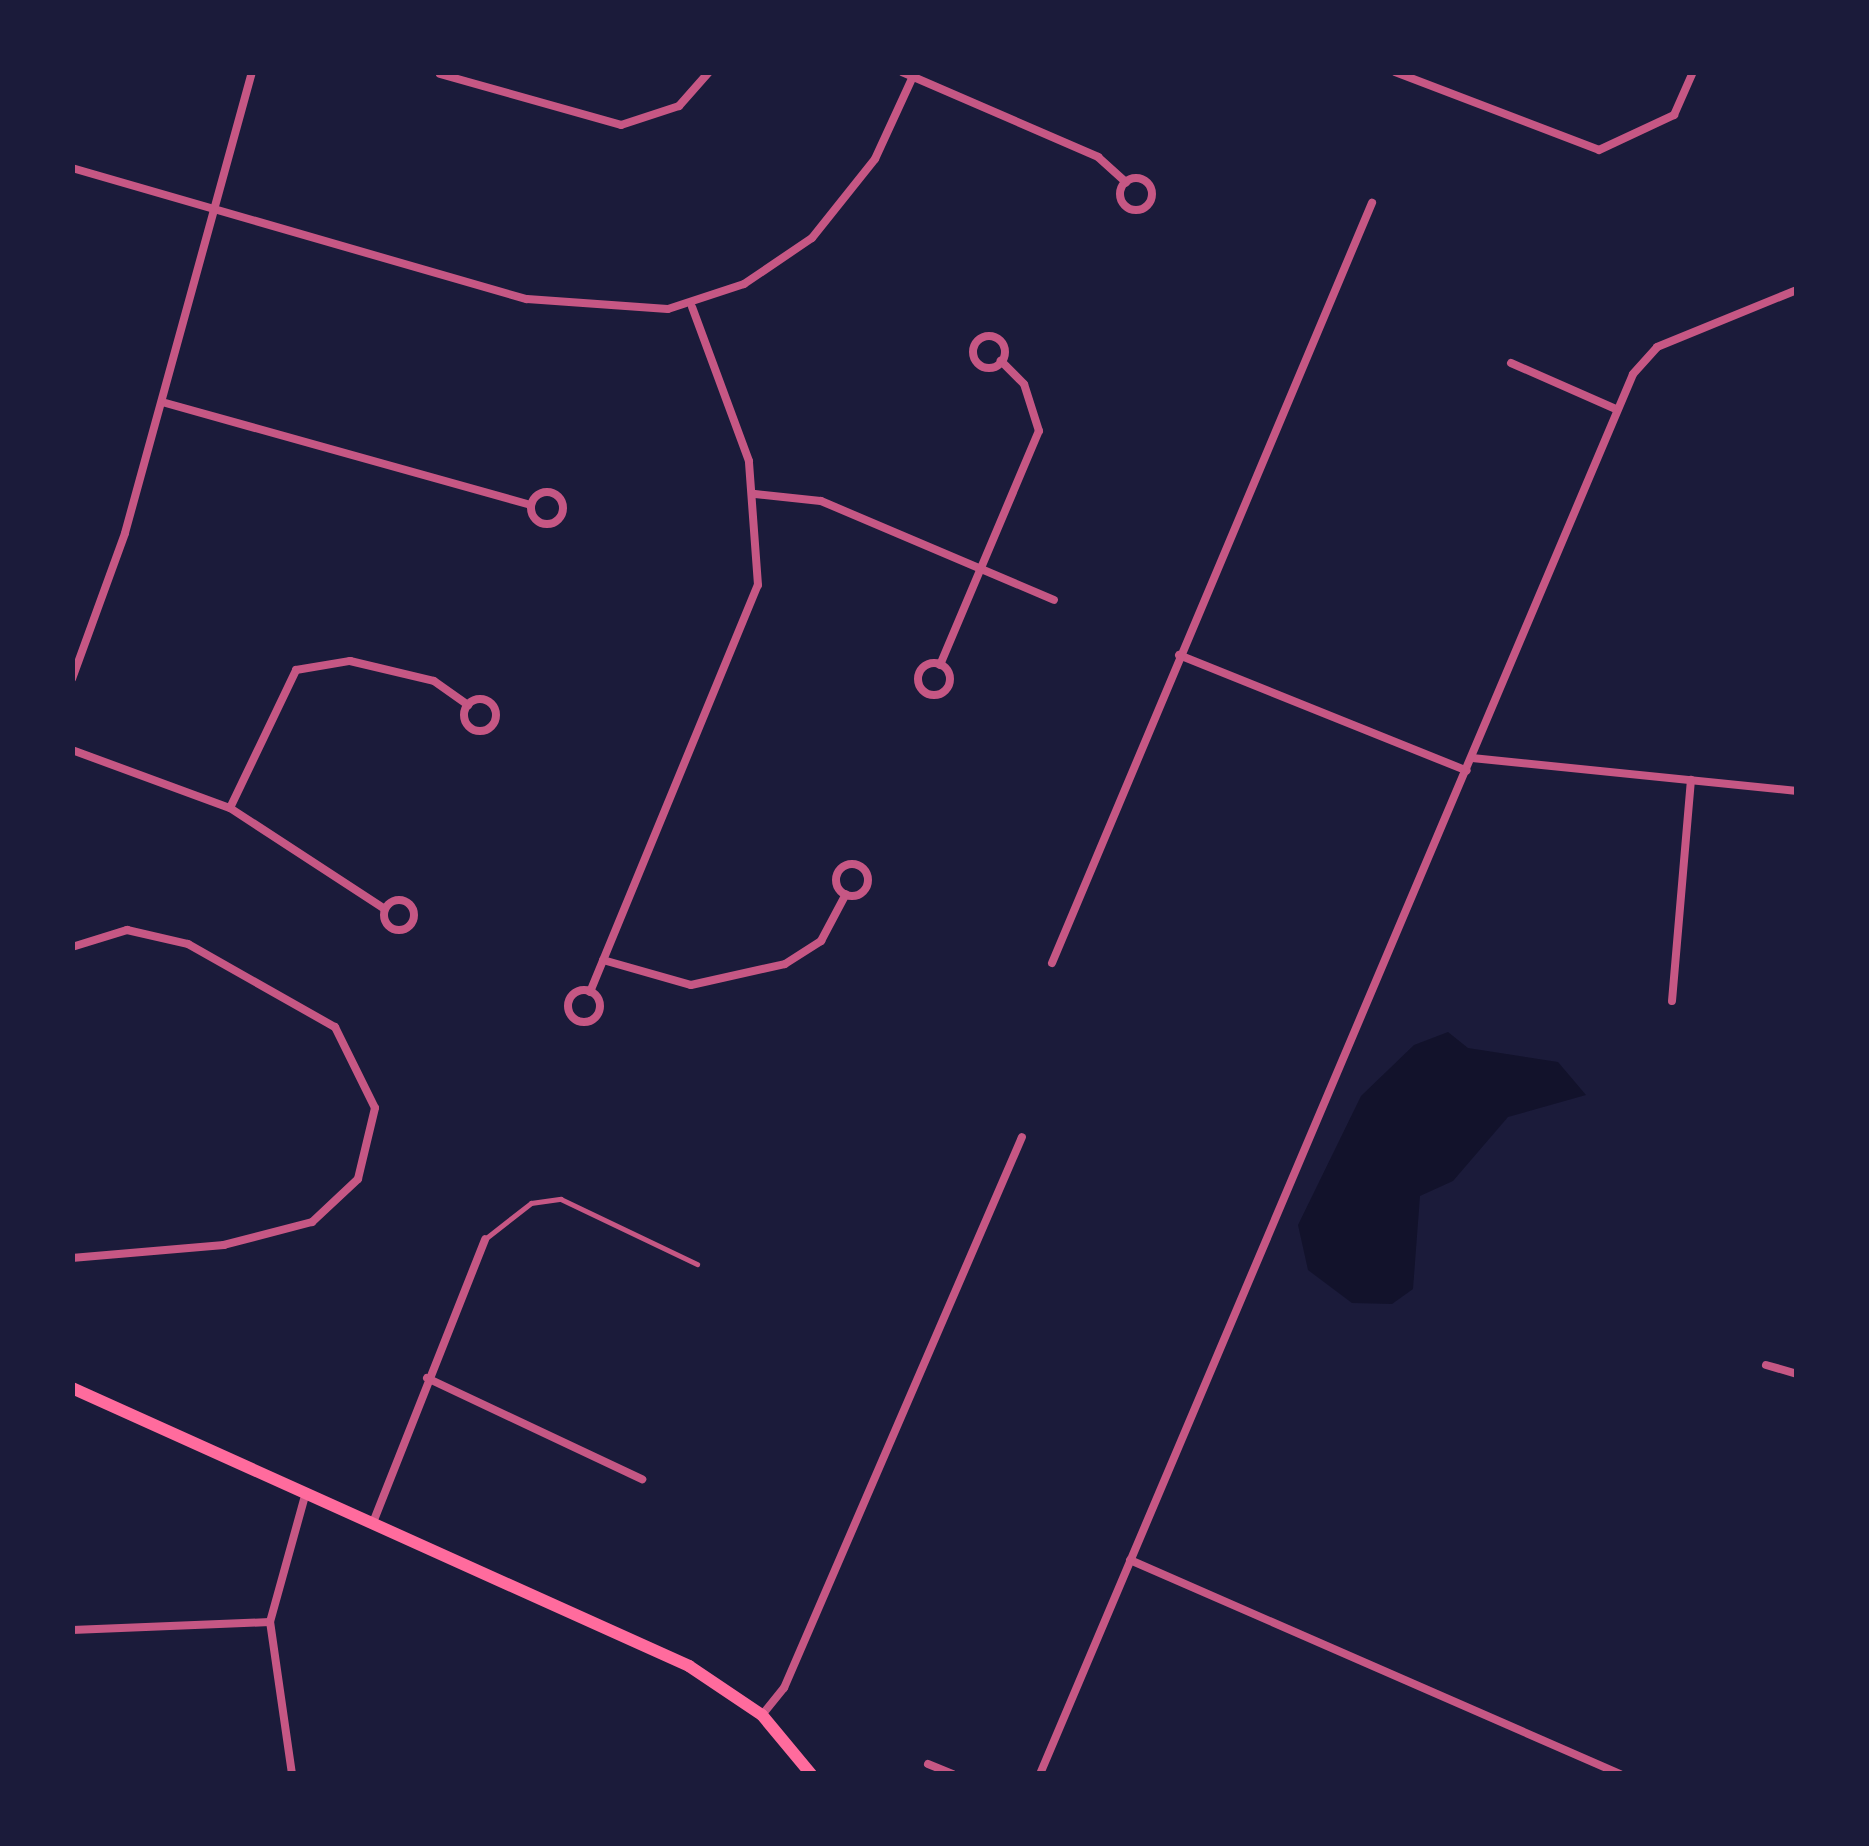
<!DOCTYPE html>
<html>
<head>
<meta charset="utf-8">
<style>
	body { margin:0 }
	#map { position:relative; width:1869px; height:1846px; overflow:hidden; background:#1b1b3a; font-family:Karla,sans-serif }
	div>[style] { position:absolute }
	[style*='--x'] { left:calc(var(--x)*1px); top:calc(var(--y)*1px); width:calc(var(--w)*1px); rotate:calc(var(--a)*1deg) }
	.water>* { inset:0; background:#12122b }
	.service>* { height:4.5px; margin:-2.25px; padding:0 2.25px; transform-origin:2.25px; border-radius:2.25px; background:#c65784 }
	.minor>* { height:8px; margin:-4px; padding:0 4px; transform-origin:4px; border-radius:4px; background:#c65784 }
	.minor>.ring { margin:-4px; padding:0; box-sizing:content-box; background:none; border:8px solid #c65784; border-radius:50% }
	.primary>* { height:12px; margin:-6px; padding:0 6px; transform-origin:6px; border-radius:6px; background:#ff6b9d }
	span { translate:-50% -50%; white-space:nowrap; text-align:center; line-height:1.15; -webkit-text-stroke:9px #1b1b3a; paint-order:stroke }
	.frame { position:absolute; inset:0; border:75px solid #1b1b3a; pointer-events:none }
</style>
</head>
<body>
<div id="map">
	<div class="water">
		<div style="clip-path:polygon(1448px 1032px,1468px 1048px,1558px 1062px,1586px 1095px,1508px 1117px,1453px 1181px,1420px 1196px,1413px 1289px,1392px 1304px,1352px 1303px,1308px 1270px,1298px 1225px,1361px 1096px,1414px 1045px)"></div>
	</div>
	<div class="service">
		<div style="--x:485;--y:1239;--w:58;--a:-38"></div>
		<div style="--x:531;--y:1203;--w:30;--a:-8"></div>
		<div style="--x:561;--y:1199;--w:151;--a:25.5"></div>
	</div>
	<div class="minor">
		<div style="--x:902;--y:72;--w:214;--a:23.4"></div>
		<div style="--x:1098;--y:157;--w:38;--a:42"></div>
		<div style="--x:1395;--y:72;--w:218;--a:20.9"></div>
		<div style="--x:1599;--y:150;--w:83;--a:-25"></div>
		<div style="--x:1674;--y:115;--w:47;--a:-66.2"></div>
		<div style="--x:440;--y:74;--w:188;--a:15.7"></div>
		<div style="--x:621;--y:125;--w:61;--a:-18.1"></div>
		<div style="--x:679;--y:106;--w:45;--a:-48.6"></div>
		<div style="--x:72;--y:168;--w:473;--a:16.1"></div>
		<div style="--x:527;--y:299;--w:141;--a:4.1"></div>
		<div style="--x:668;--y:309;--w:80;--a:-18.2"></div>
		<div style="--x:744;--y:284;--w:82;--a:-34.1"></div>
		<div style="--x:812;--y:238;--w:101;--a:-51.4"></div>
		<div style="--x:875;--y:159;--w:96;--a:-65.3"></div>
		<div class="ring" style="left:1120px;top:178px;width:24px;height:24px"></div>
		<div class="ring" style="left:973px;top:336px;width:24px;height:24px"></div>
		<div style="--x:1511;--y:363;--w:115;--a:23.7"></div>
		<div style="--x:162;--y:402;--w:383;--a:15.6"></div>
		<div class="ring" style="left:531px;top:492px;width:24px;height:24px"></div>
		<div style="--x:755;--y:494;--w:66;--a:6.1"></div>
		<div style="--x:821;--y:501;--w:253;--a:23"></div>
		<div style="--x:1179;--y:655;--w:310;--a:21.9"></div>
		<div class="ring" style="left:918px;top:663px;width:24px;height:24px"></div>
		<div style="--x:940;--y:665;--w:254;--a:-67.1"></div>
		<div style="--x:1039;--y:431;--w:49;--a:-107.7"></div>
		<div style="--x:1024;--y:384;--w:33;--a:-135"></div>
		<div style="--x:72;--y:679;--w:155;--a:-70"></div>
		<div style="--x:125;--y:533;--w:478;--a:-74.6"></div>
		<div class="ring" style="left:464px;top:699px;width:24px;height:24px"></div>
		<div style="--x:72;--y:750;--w:168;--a:20.2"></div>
		<div style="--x:230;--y:808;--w:185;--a:33.1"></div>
		<div style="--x:1472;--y:758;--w:327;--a:5.8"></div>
		<div style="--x:230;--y:808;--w:153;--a:-64.4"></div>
		<div style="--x:296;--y:670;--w:55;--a:-9.5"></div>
		<div style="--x:350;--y:661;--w:86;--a:13.4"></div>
		<div style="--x:434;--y:681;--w:42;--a:35.2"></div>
		<div class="ring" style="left:836px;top:864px;width:24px;height:24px"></div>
		<div class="ring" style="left:384px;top:900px;width:22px;height:22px"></div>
		<div style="--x:72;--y:947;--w:58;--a:-17.2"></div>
		<div style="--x:127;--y:930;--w:63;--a:12.9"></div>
		<div style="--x:188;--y:944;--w:169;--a:29.5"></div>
		<div style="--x:335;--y:1027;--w:90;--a:63.7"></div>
		<div style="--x:375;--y:1108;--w:73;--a:103.5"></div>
		<div style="--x:358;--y:1179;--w:63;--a:136.9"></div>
		<div style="--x:312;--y:1222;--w:91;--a:165.4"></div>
		<div style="--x:224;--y:1245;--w:153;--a:175.1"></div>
		<div style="--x:603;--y:960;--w:91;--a:15.9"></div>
		<div style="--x:691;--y:985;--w:96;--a:-12.6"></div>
		<div style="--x:785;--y:964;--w:43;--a:-32.6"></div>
		<div style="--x:821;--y:941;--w:53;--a:-62"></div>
		<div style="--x:1052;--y:963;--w:825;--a:-67.17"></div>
		<div class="ring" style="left:568px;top:990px;width:24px;height:24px"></div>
		<div style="--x:590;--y:992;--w:440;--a:-67.6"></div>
		<div style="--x:758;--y:585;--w:124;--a:-94.2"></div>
		<div style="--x:749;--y:461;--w:164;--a:-110.3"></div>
		<div style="--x:1672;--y:1001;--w:222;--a:-85.1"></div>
		<div style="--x:1766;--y:1365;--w:32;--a:16"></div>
		<div style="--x:427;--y:1378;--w:238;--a:25.2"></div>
		<div style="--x:374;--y:1520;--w:302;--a:-68.4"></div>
		<div style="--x:1130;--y:1560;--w:535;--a:23.59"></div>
		<div style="--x:72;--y:1630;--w:198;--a:-2.3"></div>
		<div style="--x:762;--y:1715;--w:35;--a:-51"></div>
		<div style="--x:784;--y:1688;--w:600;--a:-66.64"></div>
		<div style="--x:928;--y:1764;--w:27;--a:22"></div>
		<div style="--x:292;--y:1774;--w:154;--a:-98.2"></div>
		<div style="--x:270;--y:1622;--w:135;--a:-74.5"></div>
		<div style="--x:1040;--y:1774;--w:1520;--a:-67.04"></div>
		<div style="--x:1633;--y:374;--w:36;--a:-48"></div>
		<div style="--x:1657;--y:347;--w:151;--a:-22.2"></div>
	</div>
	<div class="primary">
		<div style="--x:72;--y:1388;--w:677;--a:24.25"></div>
		<div style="--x:689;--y:1666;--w:88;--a:33.9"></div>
		<div style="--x:762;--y:1715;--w:77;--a:50.3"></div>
	</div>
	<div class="frame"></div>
</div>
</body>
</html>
